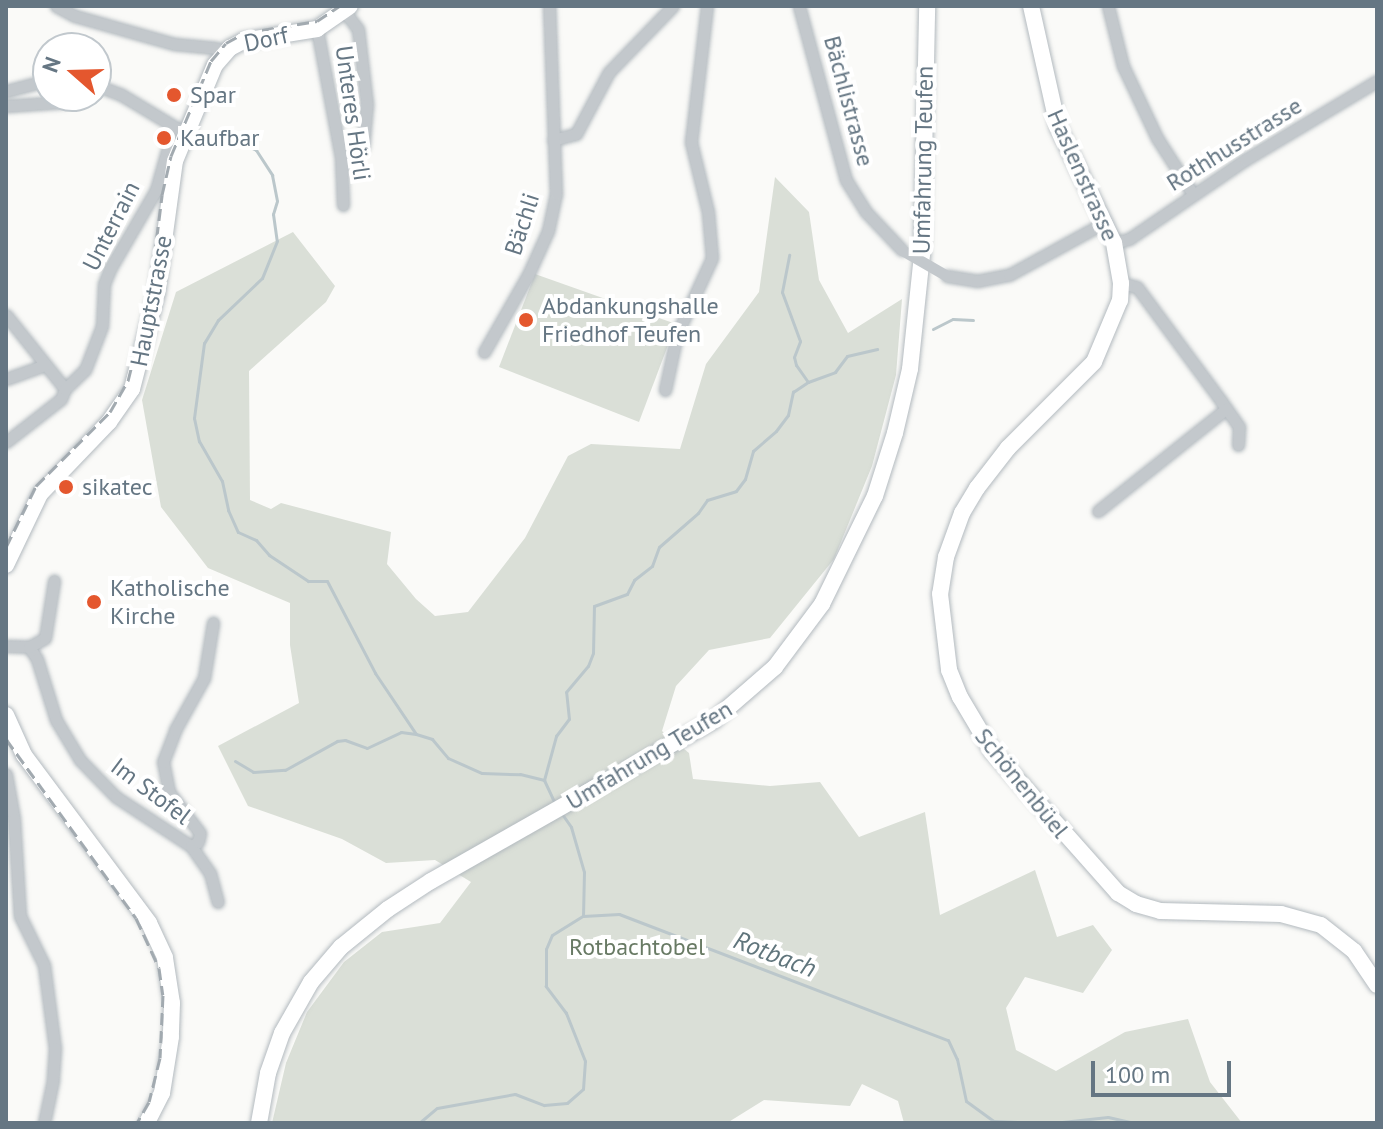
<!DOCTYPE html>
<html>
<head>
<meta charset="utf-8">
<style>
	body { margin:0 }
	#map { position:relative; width:1383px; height:1129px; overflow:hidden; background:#fafaf8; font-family:"PT Sans",sans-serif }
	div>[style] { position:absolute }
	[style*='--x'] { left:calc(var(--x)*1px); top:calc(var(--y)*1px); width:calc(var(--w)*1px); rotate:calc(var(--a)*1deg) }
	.green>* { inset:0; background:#dadfd7 }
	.stream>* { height:3px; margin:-1.5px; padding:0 1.5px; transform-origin:1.5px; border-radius:1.5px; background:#bbc7cb }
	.roads { filter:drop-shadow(0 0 2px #b3babf) drop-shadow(0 0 2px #b3babf) }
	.street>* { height:11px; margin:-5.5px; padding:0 5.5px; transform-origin:5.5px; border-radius:5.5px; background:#c3c8cc }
	.secondary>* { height:16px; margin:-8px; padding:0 8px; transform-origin:8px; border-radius:8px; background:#fff }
	.rail>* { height:3px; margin-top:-1.5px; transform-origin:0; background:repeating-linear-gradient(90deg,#a2aab0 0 12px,transparent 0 18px) }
	.street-bridge>* { height:11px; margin:-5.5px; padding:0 5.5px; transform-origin:5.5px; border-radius:5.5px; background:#c3c8cc }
	.dots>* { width:22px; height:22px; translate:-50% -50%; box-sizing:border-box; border:4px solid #fff; border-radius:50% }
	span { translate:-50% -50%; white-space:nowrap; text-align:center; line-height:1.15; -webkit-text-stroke:8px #fff; paint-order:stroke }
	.street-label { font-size:24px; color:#657683 }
	.poi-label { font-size:24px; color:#657683 }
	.left { translate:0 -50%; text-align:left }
	.park-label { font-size:24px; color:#687a64 }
	.water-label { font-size:26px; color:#60757c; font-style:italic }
	.frame { position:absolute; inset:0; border:8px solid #657683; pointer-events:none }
	.north { position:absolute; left:32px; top:32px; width:80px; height:80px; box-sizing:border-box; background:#fff; border:2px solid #c1c8cd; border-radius:50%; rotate:290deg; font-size:22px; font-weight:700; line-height:32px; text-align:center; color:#657683 }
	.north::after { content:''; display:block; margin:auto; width:28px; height:36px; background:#e4572e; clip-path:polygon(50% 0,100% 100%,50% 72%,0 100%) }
	.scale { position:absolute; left:1091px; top:1061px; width:140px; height:36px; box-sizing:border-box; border:4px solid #657683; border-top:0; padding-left:10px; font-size:24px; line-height:28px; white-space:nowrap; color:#657683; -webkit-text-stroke:6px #fff; paint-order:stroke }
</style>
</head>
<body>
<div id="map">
	<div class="green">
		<div style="clip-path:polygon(775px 177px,809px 212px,819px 280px,848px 333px,902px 299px,896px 375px,872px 466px,834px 559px,770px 638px,709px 650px,676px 686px,662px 731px,689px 753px,693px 779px,770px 786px,820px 782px,859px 837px,925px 812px,940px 915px,1035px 870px,1057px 937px,1093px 925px,1112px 950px,1083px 993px,1025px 977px,1006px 1008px,1016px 1050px,1056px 1071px,1125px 1032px,1188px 1019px,1210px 1082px,1242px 1123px,904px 1123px,898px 1101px,862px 1084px,850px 1106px,764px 1100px,727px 1123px,272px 1123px,286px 1063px,307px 1012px,344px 962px,382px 932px,440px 923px,471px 882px,435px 860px,386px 863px,342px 839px,248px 806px,218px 746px,299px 703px,290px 645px,290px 603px,208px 568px,161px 507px,142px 400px,176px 292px,293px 232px,335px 286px,326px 302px,249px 371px,250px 500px,271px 509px,281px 503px,391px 532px,387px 564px,416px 599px,435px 616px,468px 612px,525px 538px,568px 456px,591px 444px,680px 449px,706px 364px,759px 292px)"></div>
		<div style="clip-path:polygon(535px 274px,676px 324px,639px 422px,499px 367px)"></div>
	</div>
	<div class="stream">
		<div style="--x:239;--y:142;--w:19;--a:25"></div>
		<div style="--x:256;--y:150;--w:30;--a:57"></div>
		<div style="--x:272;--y:175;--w:26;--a:79"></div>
		<div style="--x:277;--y:201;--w:14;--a:107"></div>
		<div style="--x:273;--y:214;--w:27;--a:82"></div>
		<div style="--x:277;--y:241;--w:40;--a:112"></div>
		<div style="--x:262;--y:278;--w:61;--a:136.3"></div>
		<div style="--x:218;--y:320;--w:27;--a:121"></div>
		<div style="--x:204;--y:343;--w:76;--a:97.6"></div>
		<div style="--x:194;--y:418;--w:24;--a:78"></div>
		<div style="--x:199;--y:441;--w:46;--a:60.1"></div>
		<div style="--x:222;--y:481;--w:30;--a:78"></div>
		<div style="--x:228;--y:510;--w:24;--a:66"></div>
		<div style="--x:238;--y:532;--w:20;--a:24"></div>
		<div style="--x:256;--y:540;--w:20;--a:49"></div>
		<div style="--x:269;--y:555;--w:47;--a:33.7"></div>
		<div style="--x:308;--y:581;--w:19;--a:0"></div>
		<div style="--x:327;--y:581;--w:104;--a:62.4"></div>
		<div style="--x:375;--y:673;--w:73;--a:56.1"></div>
		<div style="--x:416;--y:734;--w:17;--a:17"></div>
		<div style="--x:432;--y:739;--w:25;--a:50"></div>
		<div style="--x:448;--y:758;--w:37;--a:24"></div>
		<div style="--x:482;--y:773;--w:38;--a:2"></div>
		<div style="--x:520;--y:774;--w:25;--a:14"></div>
		<div style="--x:544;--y:780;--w:26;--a:65"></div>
		<div style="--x:933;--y:329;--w:22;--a:-27"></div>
		<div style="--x:953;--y:319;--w:20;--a:3"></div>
		<div style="--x:808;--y:382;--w:29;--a:-20"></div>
		<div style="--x:835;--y:372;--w:20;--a:-53"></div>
		<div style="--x:847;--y:356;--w:31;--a:-13"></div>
		<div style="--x:235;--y:761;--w:21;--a:31"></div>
		<div style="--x:253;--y:772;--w:32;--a:-4"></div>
		<div style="--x:285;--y:770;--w:60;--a:-29.1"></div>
		<div style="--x:337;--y:741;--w:8;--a:-7"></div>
		<div style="--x:345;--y:740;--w:23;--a:20"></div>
		<div style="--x:367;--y:748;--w:38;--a:-25"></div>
		<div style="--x:401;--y:732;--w:15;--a:8"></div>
		<div style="--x:544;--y:780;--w:46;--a:-74.7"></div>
		<div style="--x:556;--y:736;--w:21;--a:-53"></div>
		<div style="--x:569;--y:719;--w:27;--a:-96"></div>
		<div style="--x:566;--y:692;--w:34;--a:-50"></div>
		<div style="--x:588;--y:666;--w:14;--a:-69"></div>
		<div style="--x:593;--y:653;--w:47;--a:-88.8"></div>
		<div style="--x:594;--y:606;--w:35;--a:-20"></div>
		<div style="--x:627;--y:594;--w:16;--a:-63"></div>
		<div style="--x:634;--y:580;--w:23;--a:-38"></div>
		<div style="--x:652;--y:566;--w:20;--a:-70"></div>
		<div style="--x:659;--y:547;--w:52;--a:-41.1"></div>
		<div style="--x:698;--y:513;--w:16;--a:-55"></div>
		<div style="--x:707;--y:500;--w:30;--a:-17"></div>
		<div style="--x:736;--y:491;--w:15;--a:-53"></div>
		<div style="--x:745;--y:479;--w:29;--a:-74"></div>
		<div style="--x:753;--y:451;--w:30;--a:-41"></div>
		<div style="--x:776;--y:431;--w:20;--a:-53"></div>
		<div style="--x:788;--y:415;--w:24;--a:-78"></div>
		<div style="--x:793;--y:392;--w:18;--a:-34"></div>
		<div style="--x:808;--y:382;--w:21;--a:-125"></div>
		<div style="--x:796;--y:365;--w:8;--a:-104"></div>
		<div style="--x:794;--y:357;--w:17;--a:-69"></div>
		<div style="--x:800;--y:341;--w:52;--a:-110.2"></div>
		<div style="--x:782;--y:292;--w:38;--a:-79"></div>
		<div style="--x:562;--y:814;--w:16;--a:55"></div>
		<div style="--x:571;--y:827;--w:47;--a:73.9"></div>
		<div style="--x:584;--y:872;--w:44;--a:91.3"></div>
		<div style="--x:419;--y:1123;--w:23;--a:-40"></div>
		<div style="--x:437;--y:1108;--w:79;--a:-10.2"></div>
		<div style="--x:515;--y:1094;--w:31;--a:21"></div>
		<div style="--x:544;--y:1105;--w:23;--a:-5"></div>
		<div style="--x:567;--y:1103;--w:21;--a:-41"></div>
		<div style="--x:583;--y:1089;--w:28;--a:-86"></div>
		<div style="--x:585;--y:1061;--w:52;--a:-111.6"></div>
		<div style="--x:566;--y:1013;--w:34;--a:-127"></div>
		<div style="--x:546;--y:986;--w:37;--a:-90"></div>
		<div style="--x:546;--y:949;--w:15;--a:-67"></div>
		<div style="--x:552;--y:935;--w:36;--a:-32"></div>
		<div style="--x:583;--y:916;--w:36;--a:-3"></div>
		<div style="--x:619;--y:914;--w:352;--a:21"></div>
		<div style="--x:948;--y:1040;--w:21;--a:65"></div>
		<div style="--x:957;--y:1059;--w:43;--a:77.9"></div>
		<div style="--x:966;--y:1101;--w:34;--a:36"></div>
		<div style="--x:994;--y:1121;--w:44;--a:2.6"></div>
		<div style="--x:1053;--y:1123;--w:55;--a:-6.2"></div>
		<div style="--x:1108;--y:1117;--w:28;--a:13"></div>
	</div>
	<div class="roads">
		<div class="street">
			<div style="--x:56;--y:6;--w:21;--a:28"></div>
			<div style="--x:75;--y:16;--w:103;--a:15.8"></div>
			<div style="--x:174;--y:44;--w:42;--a:5.4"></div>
			<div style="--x:216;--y:48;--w:10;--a:29"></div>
			<div style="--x:799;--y:6;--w:180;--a:74.9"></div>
			<div style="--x:846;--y:180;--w:38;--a:58"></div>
			<div style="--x:866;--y:212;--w:52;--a:46.5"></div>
			<div style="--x:1108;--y:6;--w:62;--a:76"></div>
			<div style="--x:1123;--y:66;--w:80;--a:64.7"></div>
			<div style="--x:1157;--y:138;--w:67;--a:57.3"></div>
			<div style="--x:345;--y:12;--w:21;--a:53"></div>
			<div style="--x:358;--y:29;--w:76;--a:83.2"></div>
			<div style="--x:367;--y:104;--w:43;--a:95.3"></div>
			<div style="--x:317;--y:29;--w:130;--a:79.4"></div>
			<div style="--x:341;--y:157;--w:48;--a:87.6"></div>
			<div style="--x:96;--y:85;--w:26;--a:21"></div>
			<div style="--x:120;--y:94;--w:76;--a:31"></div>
			<div style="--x:6;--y:91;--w:43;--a:-14.7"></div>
			<div style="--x:6;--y:106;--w:57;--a:-4"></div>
			<div style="--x:63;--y:102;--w:7;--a:-124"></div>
			<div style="--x:553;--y:140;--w:24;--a:-15"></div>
			<div style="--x:576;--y:134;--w:70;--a:-62"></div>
			<div style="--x:609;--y:72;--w:92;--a:-45.9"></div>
			<div style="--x:1114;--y:243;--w:16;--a:-15"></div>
			<div style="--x:1129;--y:239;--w:140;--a:-34.3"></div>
			<div style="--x:1245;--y:160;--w:154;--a:-30.9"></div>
			<div style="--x:947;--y:276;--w:30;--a:9"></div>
			<div style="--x:977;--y:281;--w:33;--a:-11"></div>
			<div style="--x:1009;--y:275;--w:111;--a:-28.7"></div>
			<div style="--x:1121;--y:283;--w:16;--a:14"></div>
			<div style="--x:1137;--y:287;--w:142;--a:53.6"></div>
			<div style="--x:1221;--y:401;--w:32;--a:55"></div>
			<div style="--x:1239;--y:427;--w:18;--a:93"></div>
			<div style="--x:6;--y:315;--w:95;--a:51.4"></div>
			<div style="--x:484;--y:352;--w:89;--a:-60.3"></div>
			<div style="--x:528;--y:275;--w:48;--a:-65.6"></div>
			<div style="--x:548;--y:231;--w:38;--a:-78"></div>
			<div style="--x:556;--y:194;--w:188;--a:-92.1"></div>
			<div style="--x:6;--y:379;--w:41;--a:-19.7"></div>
			<div style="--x:665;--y:390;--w:57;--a:-77.9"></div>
			<div style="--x:677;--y:334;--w:84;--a:-65.3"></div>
			<div style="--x:712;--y:258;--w:46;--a:-95"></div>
			<div style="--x:708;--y:212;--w:72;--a:-103.7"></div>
			<div style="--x:691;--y:142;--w:137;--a:-83.3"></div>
			<div style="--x:6;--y:442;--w:70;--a:-38"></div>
			<div style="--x:61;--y:399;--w:11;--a:-68"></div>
			<div style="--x:65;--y:389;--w:28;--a:-44"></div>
			<div style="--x:85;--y:370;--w:47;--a:-68.9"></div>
			<div style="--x:102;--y:326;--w:42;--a:-87.3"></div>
			<div style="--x:104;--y:284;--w:16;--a:-68"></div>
			<div style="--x:110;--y:269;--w:91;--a:-59.8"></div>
			<div style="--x:156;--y:190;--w:41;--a:-74.2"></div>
			<div style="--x:167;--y:151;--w:7;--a:-56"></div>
			<div style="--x:171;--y:145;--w:9;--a:21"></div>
			<div style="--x:1098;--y:511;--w:164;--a:-38.6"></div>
			<div style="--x:6;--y:646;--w:23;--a:2"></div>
			<div style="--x:29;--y:647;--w:14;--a:56"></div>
			<div style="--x:37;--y:659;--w:64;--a:72.7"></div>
			<div style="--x:56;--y:720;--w:47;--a:59"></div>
			<div style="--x:80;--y:760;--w:52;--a:45.8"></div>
			<div style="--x:116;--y:797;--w:90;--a:33.2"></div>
			<div style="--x:191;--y:846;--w:33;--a:55"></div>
			<div style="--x:210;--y:873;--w:30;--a:75"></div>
			<div style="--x:29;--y:647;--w:18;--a:-29"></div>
			<div style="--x:45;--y:638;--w:58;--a:-81"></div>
			<div style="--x:6;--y:774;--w:46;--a:79.9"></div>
			<div style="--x:14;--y:819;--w:97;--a:86.5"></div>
			<div style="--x:20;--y:916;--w:55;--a:63.9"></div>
			<div style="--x:44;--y:965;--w:84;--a:82.5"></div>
			<div style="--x:55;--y:1048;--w:32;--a:94"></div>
			<div style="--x:53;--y:1080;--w:44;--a:101.8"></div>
			<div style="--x:191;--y:846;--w:8;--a:-30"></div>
			<div style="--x:198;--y:842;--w:9;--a:-77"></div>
			<div style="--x:200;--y:833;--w:51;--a:-127.1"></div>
			<div style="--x:169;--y:792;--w:31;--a:-101"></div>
			<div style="--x:163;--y:762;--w:34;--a:-69"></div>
			<div style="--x:175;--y:730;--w:60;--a:-60.9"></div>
			<div style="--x:204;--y:678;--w:56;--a:-80.7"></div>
		</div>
		<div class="secondary">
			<div style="--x:1031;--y:6;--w:124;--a:77.4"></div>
			<div style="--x:1058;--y:127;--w:129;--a:64.2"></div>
			<div style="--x:1114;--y:243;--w:41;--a:80.1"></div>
			<div style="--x:1121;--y:283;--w:17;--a:93"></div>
			<div style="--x:1120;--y:300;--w:67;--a:112.8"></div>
			<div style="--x:1094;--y:362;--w:122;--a:135"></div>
			<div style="--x:1008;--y:448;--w:51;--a:127.8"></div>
			<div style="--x:977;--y:488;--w:29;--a:121"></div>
			<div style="--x:962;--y:513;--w:47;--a:110"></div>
			<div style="--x:946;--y:557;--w:37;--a:99"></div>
			<div style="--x:940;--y:594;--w:77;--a:83.2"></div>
			<div style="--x:949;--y:670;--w:29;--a:68"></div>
			<div style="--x:960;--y:697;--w:63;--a:59.3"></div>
			<div style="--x:992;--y:751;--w:190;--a:48.4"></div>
			<div style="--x:1118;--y:893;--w:21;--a:31"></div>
			<div style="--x:1136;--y:904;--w:25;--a:16"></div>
			<div style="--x:1160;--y:911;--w:121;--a:1.4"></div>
			<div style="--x:1281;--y:914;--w:41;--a:15.4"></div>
			<div style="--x:1321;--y:925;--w:42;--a:38.2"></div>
			<div style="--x:1354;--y:951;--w:41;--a:55.9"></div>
			<div style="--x:6;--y:565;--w:79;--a:-64.4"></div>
			<div style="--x:40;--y:494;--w:100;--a:-46.2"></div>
			<div style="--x:109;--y:422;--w:40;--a:-55.1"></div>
			<div style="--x:132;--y:389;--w:100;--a:-75.5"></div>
			<div style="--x:157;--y:292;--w:132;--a:-82.2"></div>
			<div style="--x:175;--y:161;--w:104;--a:-67.4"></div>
			<div style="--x:215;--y:65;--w:23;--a:-49"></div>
			<div style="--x:230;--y:48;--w:15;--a:-28"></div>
			<div style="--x:243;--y:41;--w:75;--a:-9.2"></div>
			<div style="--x:317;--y:29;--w:40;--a:-34.9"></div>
			<div style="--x:6;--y:715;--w:44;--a:65.8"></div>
			<div style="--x:24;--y:755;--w:209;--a:53.3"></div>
			<div style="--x:149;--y:923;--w:38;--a:65"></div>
			<div style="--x:165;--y:958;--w:46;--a:81.2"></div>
			<div style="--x:172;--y:1003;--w:34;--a:92"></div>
			<div style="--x:171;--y:1037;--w:57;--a:99.1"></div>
			<div style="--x:162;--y:1093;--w:34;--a:117"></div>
			<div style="--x:259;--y:1123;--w:51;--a:-79.8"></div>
			<div style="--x:268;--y:1073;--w:42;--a:-70.7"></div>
			<div style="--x:282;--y:1033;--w:59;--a:-60.4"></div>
			<div style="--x:311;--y:982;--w:46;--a:-49.4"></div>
			<div style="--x:341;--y:947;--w:60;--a:-39"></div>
			<div style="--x:388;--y:909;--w:51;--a:-33.1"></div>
			<div style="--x:431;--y:881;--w:326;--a:-29.6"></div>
			<div style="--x:714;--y:720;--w:81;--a:-41"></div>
			<div style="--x:775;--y:667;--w:79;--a:-53.3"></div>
			<div style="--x:822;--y:604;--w:120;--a:-63.9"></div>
			<div style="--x:875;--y:496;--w:66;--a:-72.4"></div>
			<div style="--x:895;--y:433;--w:66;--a:-76.8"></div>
			<div style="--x:910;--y:369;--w:116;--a:-84"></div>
			<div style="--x:922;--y:254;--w:248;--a:-88.8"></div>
		</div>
	</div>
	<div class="rail">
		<div style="--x:6;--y:547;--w:68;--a:-63.8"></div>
		<div style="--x:36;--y:486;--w:105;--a:-45"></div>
		<div style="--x:110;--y:412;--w:36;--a:-60"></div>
		<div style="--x:128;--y:381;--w:92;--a:-76.1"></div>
		<div style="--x:150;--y:292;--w:98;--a:-82.9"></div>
		<div style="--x:162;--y:195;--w:40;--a:-77"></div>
		<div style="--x:171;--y:156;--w:103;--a:-67.2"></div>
		<div style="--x:211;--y:61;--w:23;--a:-50"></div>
		<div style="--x:226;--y:43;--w:21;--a:-29"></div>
		<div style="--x:244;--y:33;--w:74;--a:-9.3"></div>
		<div style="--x:317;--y:21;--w:27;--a:-34"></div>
		<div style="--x:6;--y:739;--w:221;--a:54"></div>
		<div style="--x:136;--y:918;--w:55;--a:65.3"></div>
		<div style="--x:159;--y:968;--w:27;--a:82"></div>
		<div style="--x:163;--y:995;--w:63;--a:92.7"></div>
		<div style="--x:160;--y:1058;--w:45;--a:104"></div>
		<div style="--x:149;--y:1102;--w:24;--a:120"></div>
	</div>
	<div class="street-bridge">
		<div style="--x:902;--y:250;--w:52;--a:30"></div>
	</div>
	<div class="dots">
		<div style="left:174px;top:95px;background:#e4572e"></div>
		<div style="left:164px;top:138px;background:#e4572e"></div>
		<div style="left:526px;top:320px;background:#e4572e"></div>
		<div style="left:66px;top:487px;background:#e4572e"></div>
		<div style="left:94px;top:602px;background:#e4572e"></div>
	</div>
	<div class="street-label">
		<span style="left:266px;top:39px;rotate:-12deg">Dorf</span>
		<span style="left:849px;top:101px;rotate:75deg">Bächlistrasse</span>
		<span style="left:353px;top:113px;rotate:82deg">Unteres Hörli</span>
		<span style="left:1234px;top:144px;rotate:-32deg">Rothhusstrasse</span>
		<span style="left:923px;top:160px;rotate:-89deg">Umfahrung Teufen</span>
		<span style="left:1083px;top:175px;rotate:66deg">Haslenstrasse</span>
		<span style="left:522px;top:224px;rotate:-72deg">Bächli</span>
		<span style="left:111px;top:226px;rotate:-63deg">Unterrain</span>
		<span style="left:151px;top:301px;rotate:-79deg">Hauptstrasse</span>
		<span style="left:649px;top:755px;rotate:-31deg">Umfahrung Teufen</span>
		<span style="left:1022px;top:783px;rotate:51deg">Schönenbüel</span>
		<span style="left:151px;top:791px;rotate:37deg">Im Stofel</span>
	</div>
	<div class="poi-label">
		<span class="left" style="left:190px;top:95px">Spar</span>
		<span class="left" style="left:180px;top:138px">Kaufbar</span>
		<span class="left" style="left:542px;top:320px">Abdankungshalle<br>Friedhof Teufen</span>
		<span class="left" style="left:82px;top:487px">sikatec</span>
		<span class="left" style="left:110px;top:602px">Katholische<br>Kirche</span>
	</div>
	<div class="park-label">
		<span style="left:637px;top:947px">Rotbachtobel</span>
	</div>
	<div class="water-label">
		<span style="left:775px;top:954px;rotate:21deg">Rotbach</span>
	</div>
	<div class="frame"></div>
	<div class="north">N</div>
	<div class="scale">100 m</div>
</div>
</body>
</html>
